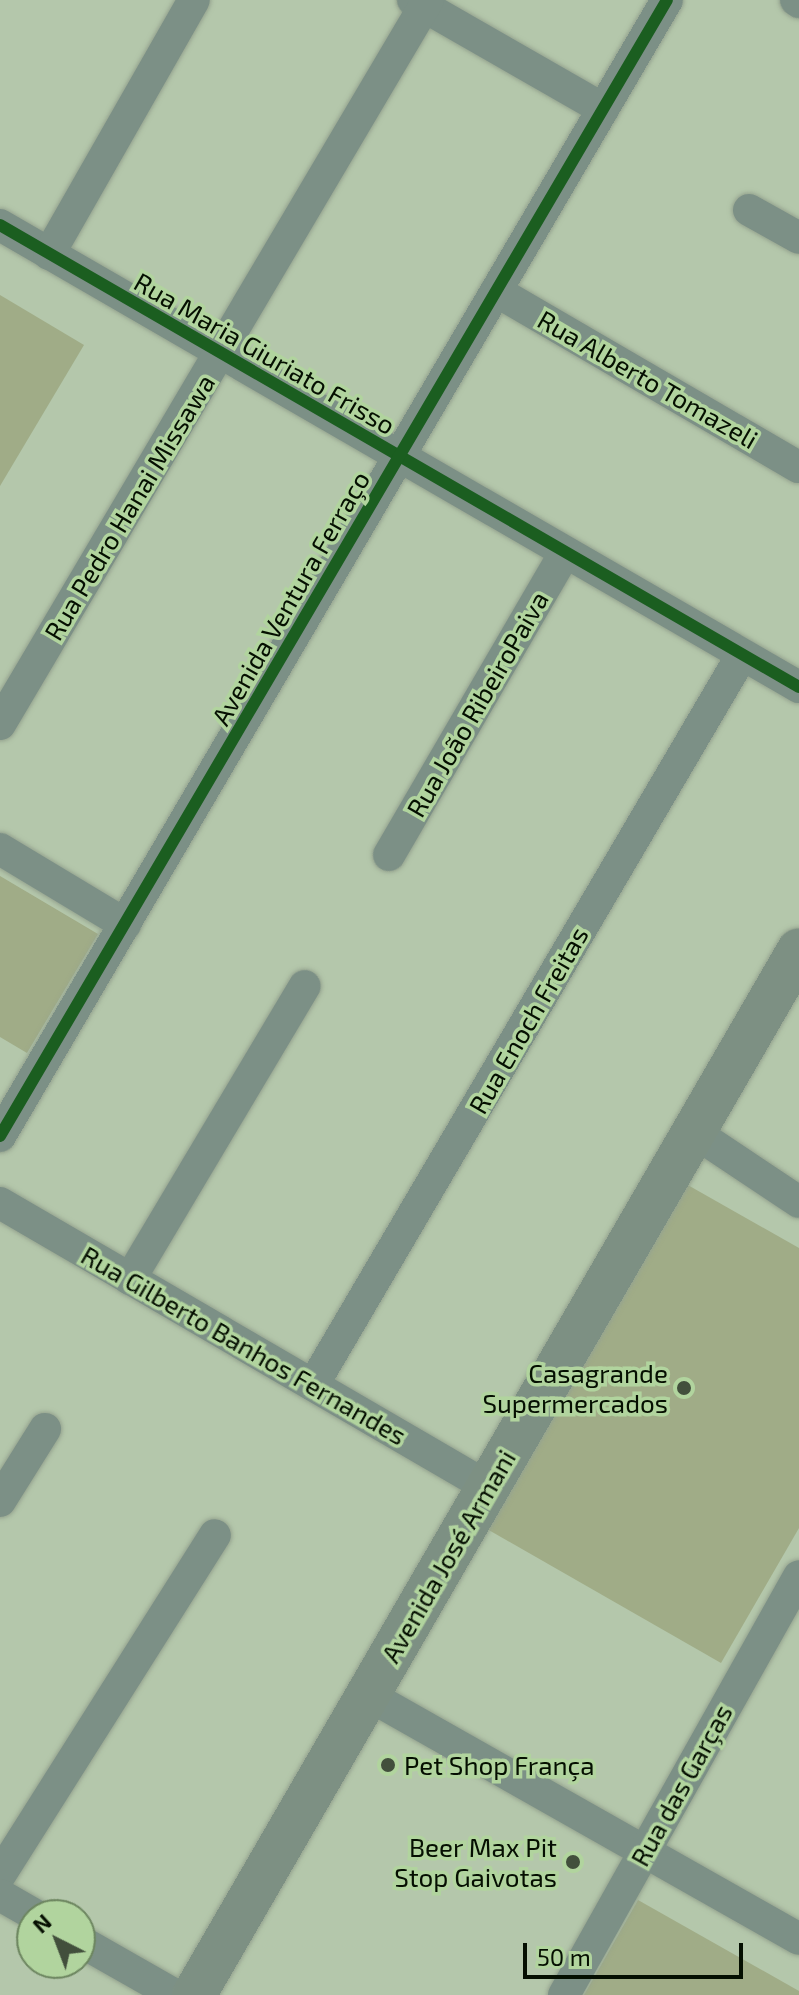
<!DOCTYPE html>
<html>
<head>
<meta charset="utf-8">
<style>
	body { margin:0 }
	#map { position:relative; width:799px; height:1995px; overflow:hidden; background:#b4c7ab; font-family:"Exo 2",sans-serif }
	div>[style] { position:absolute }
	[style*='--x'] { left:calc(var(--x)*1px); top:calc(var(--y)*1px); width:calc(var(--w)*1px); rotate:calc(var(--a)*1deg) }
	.building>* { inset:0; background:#a0ac87 }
	.roads { filter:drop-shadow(0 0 2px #95a38f) drop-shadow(0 0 2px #95a38f) }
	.minor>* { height:32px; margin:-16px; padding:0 16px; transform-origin:16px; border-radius:16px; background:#7c9086 }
	.secondary>* { height:44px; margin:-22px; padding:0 22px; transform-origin:22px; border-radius:22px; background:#7d9083 }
	.cycleway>* { height:12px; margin:-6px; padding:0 6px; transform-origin:6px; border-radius:6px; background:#1b5e20 }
	.dots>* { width:22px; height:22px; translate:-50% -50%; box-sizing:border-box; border:4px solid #b1d49e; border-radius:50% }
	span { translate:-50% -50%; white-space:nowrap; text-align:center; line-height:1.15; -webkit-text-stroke:7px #b1d49e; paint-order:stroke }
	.street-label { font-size:26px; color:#050f01 }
	.poi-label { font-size:26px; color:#050f01 }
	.right { translate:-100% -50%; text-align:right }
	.left { translate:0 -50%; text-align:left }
	.north { position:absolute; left:16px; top:1899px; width:80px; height:80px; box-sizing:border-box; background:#b1d49e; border:2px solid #6c855f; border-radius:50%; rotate:318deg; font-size:22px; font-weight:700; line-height:32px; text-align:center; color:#050f01 }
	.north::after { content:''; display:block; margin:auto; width:28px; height:36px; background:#424f3c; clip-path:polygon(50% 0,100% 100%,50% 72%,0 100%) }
	.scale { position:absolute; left:523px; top:1943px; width:220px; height:36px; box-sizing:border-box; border:4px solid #050f01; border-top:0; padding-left:10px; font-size:24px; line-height:28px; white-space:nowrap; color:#050f01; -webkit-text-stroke:6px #b1d49e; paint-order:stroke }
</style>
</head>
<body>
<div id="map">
	<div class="building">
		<div style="clip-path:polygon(0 295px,84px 345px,0 486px)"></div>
		<div style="clip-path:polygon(0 876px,98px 934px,27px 1053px,0 1037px)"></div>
		<div style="clip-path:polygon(686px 1184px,799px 1248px,799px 1528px,721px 1663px,487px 1529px)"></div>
		<div style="clip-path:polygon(638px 1900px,799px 1991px,799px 1995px,584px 1995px)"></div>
	</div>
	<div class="roads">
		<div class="minor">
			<div style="--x:413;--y:0;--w:219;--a:29.8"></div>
			<div style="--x:796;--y:0;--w:4;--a:34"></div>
			<div style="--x:749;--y:210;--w:57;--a:29.2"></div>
			<div style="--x:0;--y:225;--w:923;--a:30.04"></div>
			<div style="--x:49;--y:254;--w:292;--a:-60.3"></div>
			<div style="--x:496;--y:291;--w:350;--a:30.2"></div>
			<div style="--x:0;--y:724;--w:841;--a:-59.41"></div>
			<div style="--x:0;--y:849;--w:146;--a:31"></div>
			<div style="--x:389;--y:855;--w:350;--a:-59.8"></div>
			<div style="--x:694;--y:1132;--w:126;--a:33.7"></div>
			<div style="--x:0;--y:1136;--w:1317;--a:-59.58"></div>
			<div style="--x:0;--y:1203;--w:565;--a:30.2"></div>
			<div style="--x:130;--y:1279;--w:341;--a:-59.2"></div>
			<div style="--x:313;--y:1385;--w:847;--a:-59.56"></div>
			<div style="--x:0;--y:1501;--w:85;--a:-58"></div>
			<div style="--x:368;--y:1695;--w:495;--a:29.5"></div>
			<div style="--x:0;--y:1875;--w:402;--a:-57.7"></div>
			<div style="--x:0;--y:1895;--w:40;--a:29.7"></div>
			<div style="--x:80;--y:1941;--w:109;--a:29.6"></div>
			<div style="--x:564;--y:1995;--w:480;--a:-60.7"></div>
		</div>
		<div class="secondary">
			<div style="--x:194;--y:1995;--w:1207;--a:-59.93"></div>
		</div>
	</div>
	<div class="cycleway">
		<div style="--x:0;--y:225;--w:923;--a:30.04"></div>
		<div style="--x:0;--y:1136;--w:1317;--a:-59.58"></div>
	</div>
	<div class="dots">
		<div style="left:684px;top:1388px;background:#424f3c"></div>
		<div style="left:388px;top:1765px;background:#424f3c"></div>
		<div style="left:573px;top:1862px;background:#424f3c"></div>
	</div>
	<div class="street-label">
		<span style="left:265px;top:353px;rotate:30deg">Rua Maria Giuriato Frisso</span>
		<span style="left:648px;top:379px;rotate:30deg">Rua Alberto Tomazeli</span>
		<span style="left:129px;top:507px;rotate:-59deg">Rua Pedro Hanai Missawa</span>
		<span style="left:290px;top:598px;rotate:-60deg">Avenida Ventura Ferraço</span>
		<span style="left:477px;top:704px;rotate:-60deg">Rua João RibeiroPaiva</span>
		<span style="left:528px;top:1020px;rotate:-60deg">Rua Enoch Freitas</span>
		<span style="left:244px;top:1345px;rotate:30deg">Rua Gilberto Banhos Fernandes</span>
		<span style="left:448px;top:1556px;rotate:-60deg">Avenida José Armani</span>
		<span style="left:681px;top:1785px;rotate:-61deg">Rua das Garças</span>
	</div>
	<div class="poi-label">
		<span class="right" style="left:668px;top:1388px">Casagrande<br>Supermercados</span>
		<span class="left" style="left:404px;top:1765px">Pet Shop França</span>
		<span class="right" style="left:557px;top:1862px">Beer Max Pit<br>Stop Gaivotas</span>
	</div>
	<div class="north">N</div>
	<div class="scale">50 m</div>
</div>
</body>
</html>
